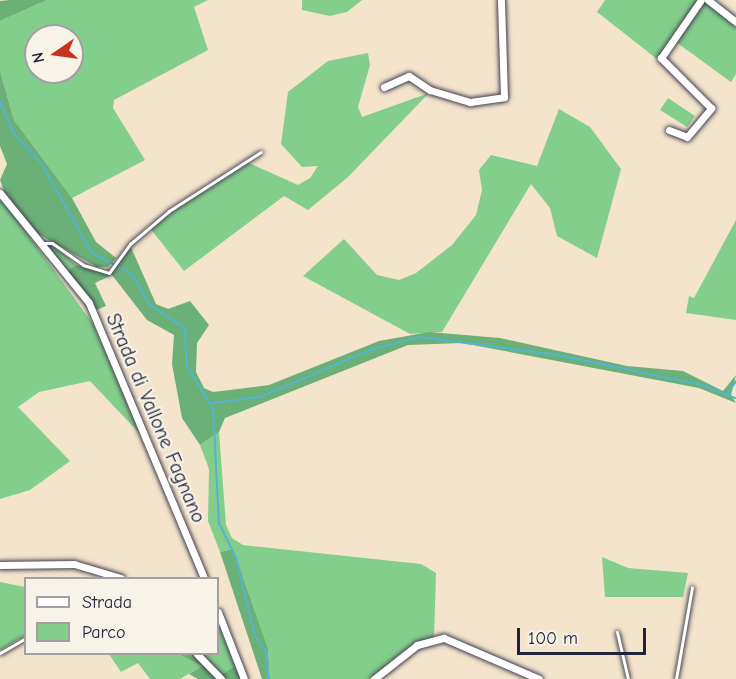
<!DOCTYPE html>
<html>
<head>
<meta charset="utf-8">
<style>
	body { margin:0 }
	#map { position:relative; width:736px; height:679px; overflow:hidden; background:#f3e4cb; font-family:"Comic Neue",sans-serif }
	div>[style] { position:absolute }
	[style*='--x'] { left:calc(var(--x)*1px); top:calc(var(--y)*1px); width:calc(var(--w)*1px); rotate:calc(var(--a)*1deg) }
	.green>* { inset:0; background:#84ce8b }
	.forest>* { inset:0; background:#6bb177 }
	.stream>* { height:2px; margin:-1px; padding:0 1px; transform-origin:1px; border-radius:1px; background:#54b4d3 }
	.roads { filter:drop-shadow(0 0 2px #413f51) drop-shadow(0 0 2px #413f51) }
	.service>* { height:3px; margin:-1.5px; padding:0 1.5px; transform-origin:1.5px; border-radius:1.5px; background:#fff }
	.minor>* { height:7px; margin:-3.5px; padding:0 3.5px; transform-origin:3.5px; border-radius:3.5px; background:#fff }
	span { translate:-50% -50%; white-space:nowrap; text-align:center; line-height:1.15; -webkit-text-stroke:4.5px #f7f3e8; paint-order:stroke }
	.street-label { font-size:20px; color:#22223b }
	.legend { position:absolute; left:24px; top:577px; width:195px; height:78px; box-sizing:border-box; background:#f7f3e8; border:2px solid #a29fa3; margin:0; padding:8px 10px; list-style:none; font-size:18px; color:#22223b }
	.legend li { display:flex; align-items:center; gap:12px; height:30px }
	.legend b { width:30px; border:2px solid #a29fa3 }
	.north { position:absolute; left:24px; top:24px; width:60px; height:60px; box-sizing:border-box; background:#f7f3e8; border:2px solid #a29fa3; border-radius:50%; rotate:257deg; font-size:16px; font-weight:700; line-height:24px; text-align:center; color:#22223b }
	.north::after { content:''; display:block; margin:auto; width:21px; height:27px; background:#c8321e; clip-path:polygon(50% 0,100% 100%,50% 72%,0 100%) }
	.scale { position:absolute; left:517px; top:628px; width:129px; height:27px; box-sizing:border-box; border:3px solid #22223b; border-top:0; padding-left:8px; font-size:18px; line-height:21px; white-space:nowrap; color:#22223b; -webkit-text-stroke:4px #f7f3e8; paint-order:stroke }
</style>
</head>
<body>
<div id="map">
	<div class="green">
		<div style="clip-path:polygon(evenodd,47px 0,208px 0,194px 7px,208px 50px,114px 100px,113px 108px,145px 160px,72px 198px,14px 120px,0 71px,0 21px,47px 0,36px 36px,72px 36px,72px 72px,36px 72px,36px 36px)"></div>
		<div style="clip-path:polygon(302px 0,362px 0,347px 12px,330px 16px,302px 10px)"></div>
		<div style="clip-path:polygon(605px 0,698px 0,657px 59px,597px 12px)"></div>
		<div style="clip-path:polygon(703px 1px,736px 27px,736px 74px,731px 82px,676px 42px)"></div>
		<div style="clip-path:polygon(368px 53px,370px 65px,358px 107px,362px 117px,429px 93px,348px 177px,308px 210px,284px 196px,184px 271px,149px 227px,247px 162px,298px 185px,310px 178px,318px 166px,302px 167px,281px 144px,288px 92px,328px 61px)"></div>
		<div style="clip-path:polygon(668px 98px,695px 116px,687px 127px,660px 110px)"></div>
		<div style="clip-path:polygon(559px 109px,590px 127px,621px 169px,597px 258px,557px 236px,550px 208px,531px 184px,442px 332px,410px 334px,303px 276px,344px 239px,377px 275px,399px 280px,416px 273px,452px 245px,476px 215px,482px 190px,479px 170px,491px 155px,537px 166px)"></div>
		<div style="clip-path:polygon(0 196px,93px 324px,141px 435px,90px 381px,39px 392px,18px 407px,70px 461px,30px 490px,0 499px)"></div>
		<div style="clip-path:polygon(736px 220px,736px 320px,686px 313px,689px 296px,694px 298px)"></div>
		<div style="clip-path:polygon(47px 245px,57px 248px,76px 265px,67px 271px)"></div>
		<div style="clip-path:polygon(219px 432px,226px 525px,232px 538px,243px 545px,421px 564px,436px 573px,434px 639px,414px 643px,369px 679px,270px 679px,268px 648px,243px 577px,228px 550px,220px 552px,208px 521px,209px 469px,200px 445px)"></div>
		<div style="clip-path:polygon(602px 557px,628px 568px,688px 573px,683px 597px,605px 597px)"></div>
		<div style="clip-path:polygon(0 582px,25px 587px,26px 635px,0 650px)"></div>
		<div style="clip-path:polygon(218px 618px,236px 666px,224px 675px,199px 654px,218px 654px)"></div>
		<div style="clip-path:polygon(109px 654px,178px 654px,202px 666px,180px 679px,150px 679px,138px 663px,121px 672px)"></div>
	</div>
	<div class="forest">
		<div style="clip-path:polygon(10px 0,47px 0,0 21px,0 1px)"></div>
		<div style="clip-path:polygon(0 71px,14px 120px,72px 198px,96px 242px,116px 258px,108px 267px,97px 267px,31px 230px,6px 196px,0 180px,7px 164px,0 146px)"></div>
		<div style="clip-path:polygon(130px 245px,156px 304px,168px 309px,190px 301px,209px 325px,197px 343px,196px 372px,204px 388px,213px 392px,269px 385px,379px 341px,429px 332px,500px 338px,627px 366px,683px 371px,723px 391px,736px 375px,731px 395px,736px 403px,699px 388px,462px 343px,408px 345px,225px 418px,219px 432px,200px 445px,182px 418px,172px 364px,174px 335px,147px 320px,112px 275px,95px 283px,106px 306px,96px 310px,67px 271px,76px 265px,108px 274px)"></div>
		<div style="clip-path:polygon(233px 549px,268px 648px,270px 679px,262px 679px,220px 552px)"></div>
		<div style="clip-path:polygon(178px 654px,199px 654px,221px 675px,236px 666px,240px 679px,198px 679px,189px 674px,202px 666px)"></div>
	</div>
	<div class="stream">
		<div style="--x:0;--y:101;--w:36;--a:67"></div>
		<div style="--x:14;--y:134;--w:40;--a:47"></div>
		<div style="--x:41;--y:163;--w:103;--a:60.5"></div>
		<div style="--x:92;--y:253;--w:45;--a:27.7"></div>
		<div style="--x:132;--y:274;--w:36;--a:60"></div>
		<div style="--x:150;--y:305;--w:42;--a:33.3"></div>
		<div style="--x:185;--y:328;--w:36;--a:88"></div>
		<div style="--x:186;--y:364;--w:52;--a:59"></div>
		<div style="--x:213;--y:409;--w:114;--a:87"></div>
		<div style="--x:219;--y:523;--w:39;--a:64"></div>
		<div style="--x:236;--y:558;--w:80;--a:76.3"></div>
		<div style="--x:255;--y:636;--w:21;--a:55"></div>
		<div style="--x:267;--y:653;--w:26;--a:88"></div>
		<div style="--x:726;--y:396;--w:18;--a:-56"></div>
		<div style="--x:212;--y:403;--w:48;--a:-7.1"></div>
		<div style="--x:260;--y:397;--w:120;--a:-23.1"></div>
		<div style="--x:370;--y:350;--w:51;--a:-14.9"></div>
		<div style="--x:419;--y:337;--w:134;--a:7.3"></div>
		<div style="--x:552;--y:354;--w:154;--a:11.6"></div>
		<div style="--x:703;--y:385;--w:35;--a:22"></div>
	</div>
	<div class="roads">
		<div class="service">
			<div style="--x:42;--y:243;--w:10;--a:0"></div>
			<div style="--x:52;--y:243;--w:38;--a:35"></div>
			<div style="--x:83;--y:265;--w:27;--a:17"></div>
			<div style="--x:109;--y:273;--w:36;--a:-54"></div>
			<div style="--x:130;--y:244;--w:51;--a:-40.2"></div>
			<div style="--x:169;--y:211;--w:109;--a:-32.7"></div>
			<div style="--x:617;--y:632;--w:48;--a:76.8"></div>
			<div style="--x:0;--y:653;--w:30;--a:-30"></div>
			<div style="--x:676;--y:679;--w:93;--a:-80.1"></div>
		</div>
		<div class="minor">
			<div style="--x:708;--y:0;--w:36;--a:38"></div>
			<div style="--x:384;--y:87;--w:27;--a:-24"></div>
			<div style="--x:409;--y:76;--w:25;--a:34"></div>
			<div style="--x:430;--y:90;--w:42;--a:16.7"></div>
			<div style="--x:470;--y:102;--w:34;--a:-8"></div>
			<div style="--x:504;--y:97;--w:97;--a:-91.8"></div>
			<div style="--x:669;--y:130;--w:19;--a:21"></div>
			<div style="--x:687;--y:137;--w:38;--a:-50"></div>
			<div style="--x:711;--y:108;--w:71;--a:-135"></div>
			<div style="--x:661;--y:58;--w:70;--a:-55.4"></div>
			<div style="--x:0;--y:193;--w:141;--a:51"></div>
			<div style="--x:89;--y:303;--w:298;--a:67.3"></div>
			<div style="--x:0;--y:565;--w:74;--a:-0.8"></div>
			<div style="--x:74;--y:564;--w:49;--a:16.6"></div>
			<div style="--x:218;--y:612;--w:72;--a:68.8"></div>
			<div style="--x:197;--y:654;--w:35;--a:46"></div>
			<div style="--x:374;--y:679;--w:55;--a:-38.3"></div>
			<div style="--x:417;--y:645;--w:28;--a:-15"></div>
			<div style="--x:444;--y:638;--w:103;--a:23.3"></div>
		</div>
	</div>
	<div class="street-label">
		<span style="left:156px;top:418px;rotate:67deg">Strada di Vallone Fagnano</span>
	</div>
	<ul class="legend">
	<li><b style="height:8px;background:#fff"></b>Strada</li>
	<li><b style="height:16px;background:#84ce8b"></b>Parco</li>
	</ul>
	<div class="north">N</div>
	<div class="scale">100 m</div>
</div>
</body>
</html>
